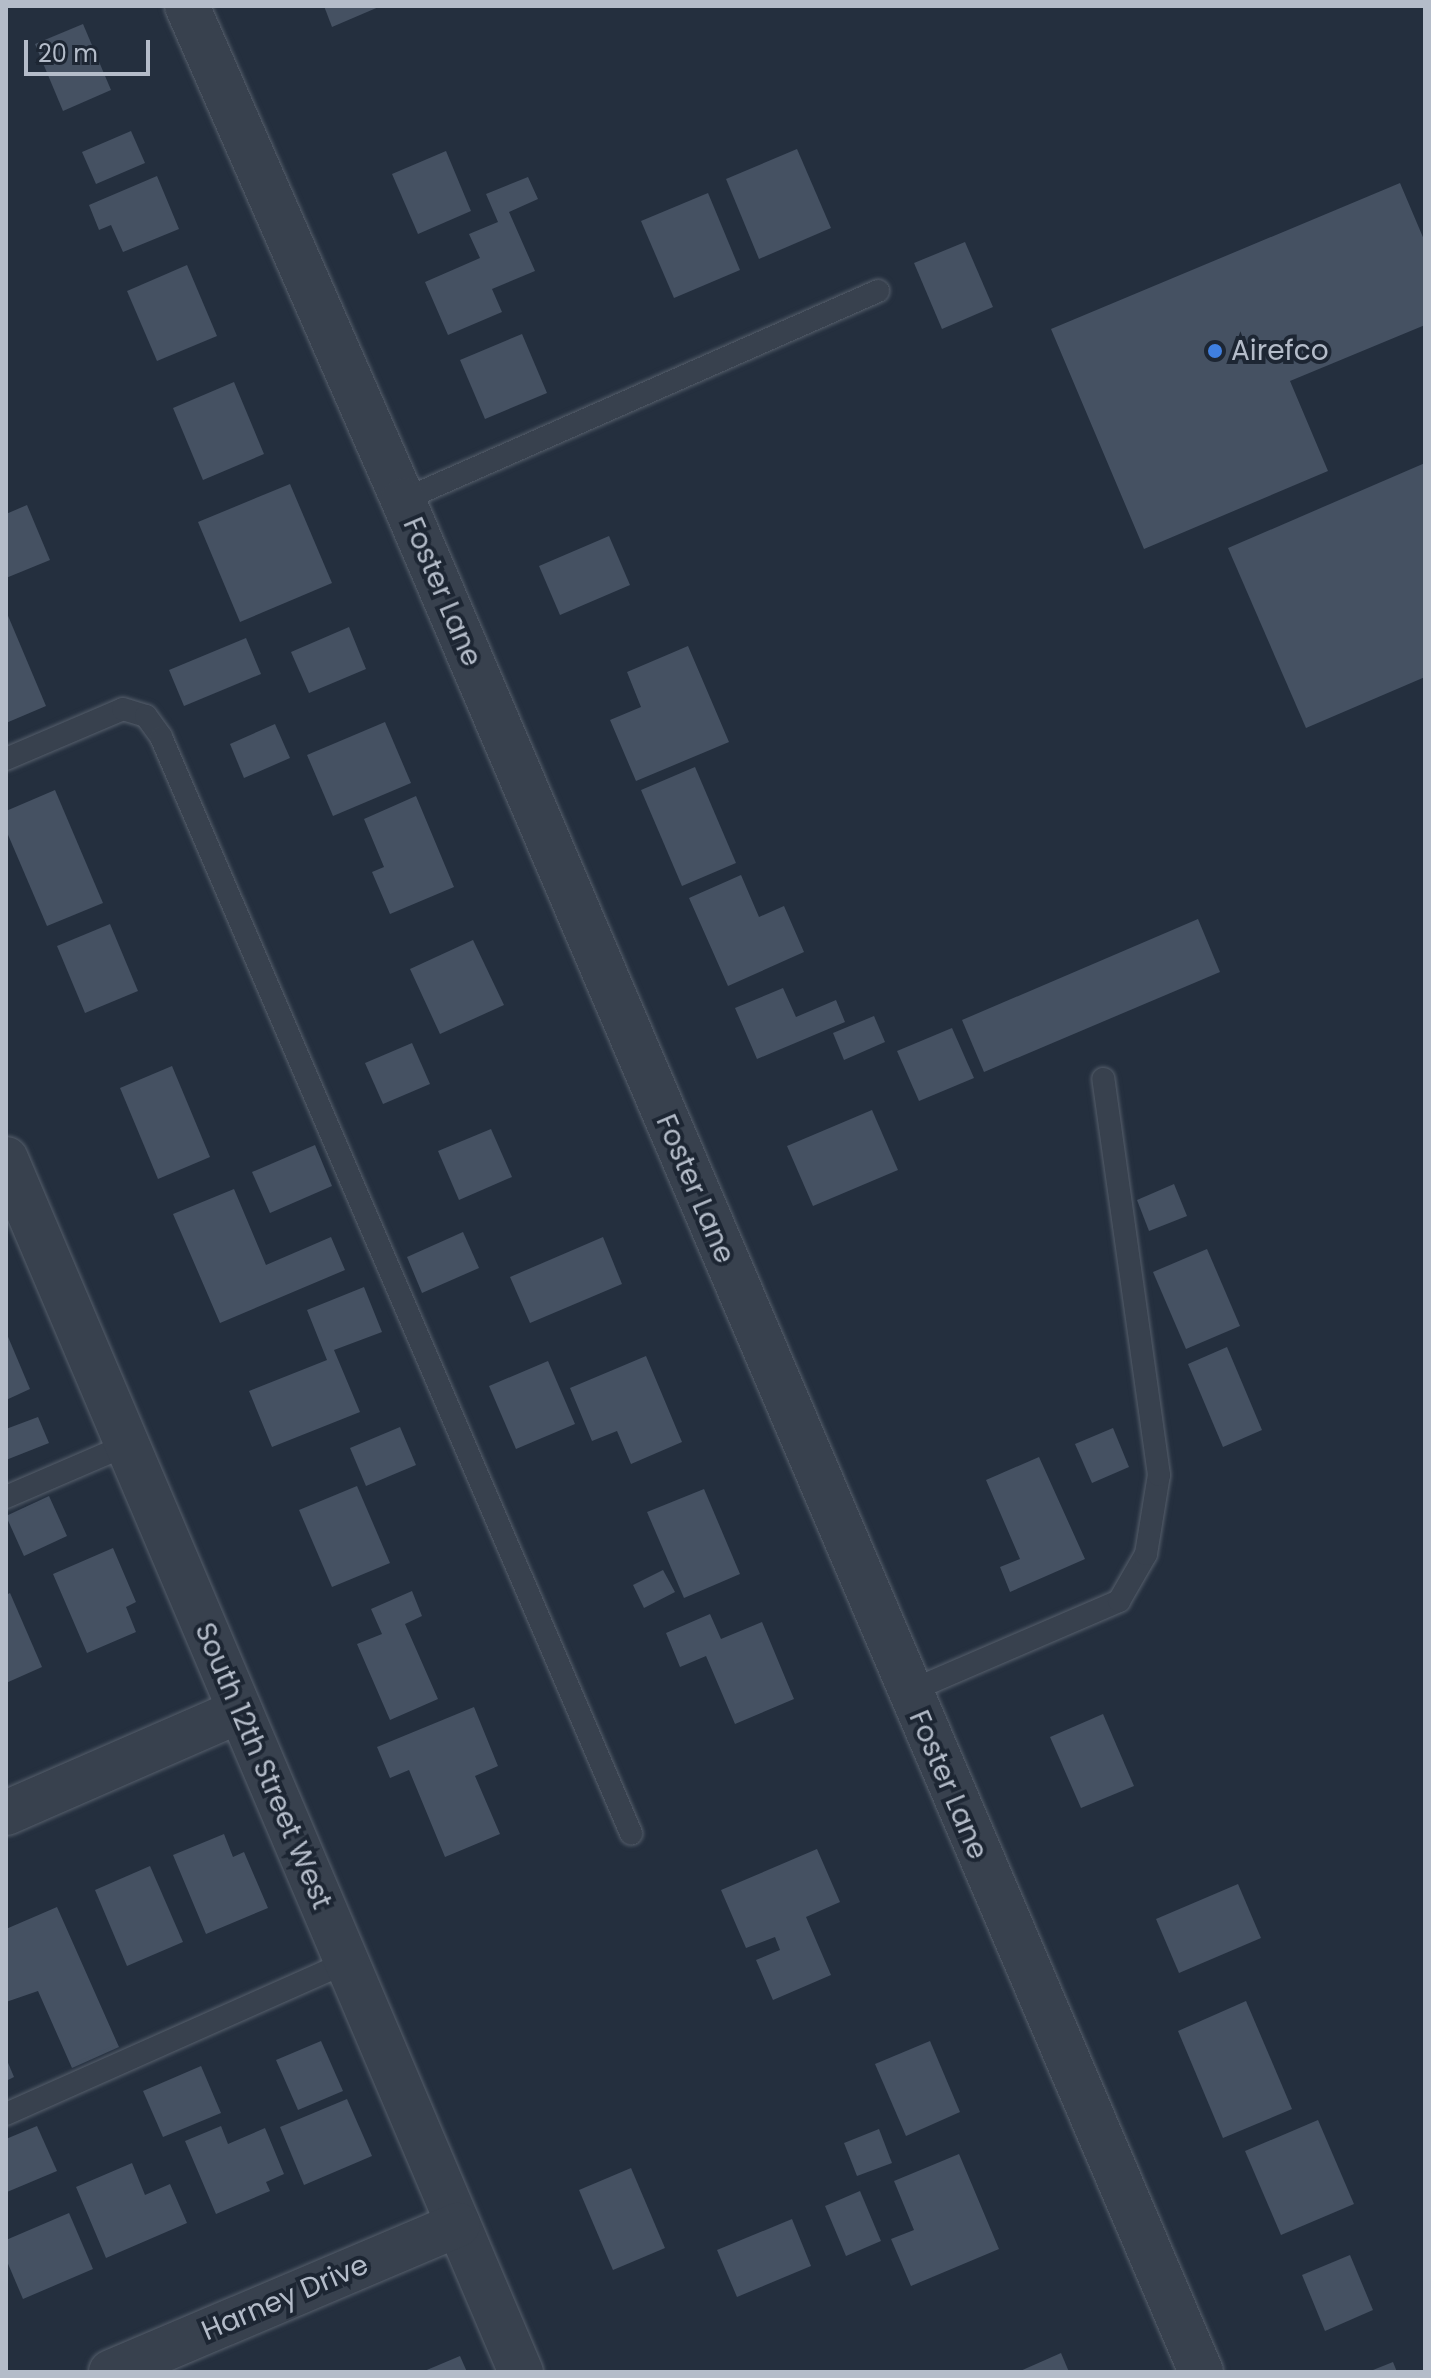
<!DOCTYPE html>
<html>
<head>
<meta charset="utf-8">
<style>
	body { margin:0 }
	#map { position:relative; width:1431px; height:2378px; overflow:hidden; background:#242f3e; font-family:Poppins,sans-serif }
	div>[style] { position:absolute }
	[style*='--x'] { left:calc(var(--x)*1px); top:calc(var(--y)*1px); width:calc(var(--w)*1px); rotate:calc(var(--a)*1deg) }
	.building>* { inset:0; background:#455162 }
	.roads { filter:drop-shadow(0 0 2px #565f6c) drop-shadow(0 0 2px #565f6c) }
	.lane>* { height:22px; margin:-11px; padding:0 11px; transform-origin:11px; border-radius:11px; background:#38414e }
	.street>* { height:44px; margin:-22px; padding:0 22px; transform-origin:22px; border-radius:22px; background:#38414e }
	.dots>* { width:22px; height:22px; translate:-50% -50%; box-sizing:border-box; border:4px solid #1d2633; border-radius:50% }
	span { translate:-50% -50%; white-space:nowrap; text-align:center; line-height:1.15; -webkit-text-stroke:8px #1d2633; paint-order:stroke }
	.poi-label { font-size:28px; color:#b4bcc9 }
	.left { translate:0 -50%; text-align:left }
	.street-label { font-size:28px; color:#b4bcc9 }
	.frame { position:absolute; inset:0; border:8px solid #b4bcc9; pointer-events:none }
	.scale { position:absolute; left:24px; top:40px; width:126px; height:36px; box-sizing:border-box; border:4px solid #b4bcc9; border-top:0; padding-left:10px; font-size:24px; line-height:28px; white-space:nowrap; color:#b4bcc9; -webkit-text-stroke:6px #1d2633; paint-order:stroke }
</style>
</head>
<body>
<div id="map">
	<div class="building">
		<div style="clip-path:polygon(324px 6px,381px 6px,332px 27px)"></div>
		<div style="clip-path:polygon(83px 24px,111px 90px,63px 111px,35px 44px)"></div>
		<div style="clip-path:polygon(131px 131px,145px 163px,96px 184px,82px 152px)"></div>
		<div style="clip-path:polygon(797px 149px,831px 228px,759px 259px,726px 179px)"></div>
		<div style="clip-path:polygon(446px 151px,471px 211px,418px 234px,392px 174px)"></div>
		<div style="clip-path:polygon(157px 176px,179px 229px,123px 252px,111px 225px,99px 230px,89px 205px)"></div>
		<div style="clip-path:polygon(528px 177px,538px 199px,509px 212px,535px 271px,492px 289px,502px 312px,448px 335px,425px 282px,480px 258px,469px 234px,498px 222px,486px 194px)"></div>
		<div style="clip-path:polygon(1400px 183px,1425px 242px,1425px 325px,1290px 381px,1328px 471px,1144px 549px,1051px 329px)"></div>
		<div style="clip-path:polygon(708px 193px,740px 270px,674px 298px,641px 221px)"></div>
		<div style="clip-path:polygon(965px 242px,993px 307px,942px 329px,914px 263px)"></div>
		<div style="clip-path:polygon(187px 265px,217px 336px,157px 361px,127px 291px)"></div>
		<div style="clip-path:polygon(522px 334px,547px 393px,485px 419px,460px 360px)"></div>
		<div style="clip-path:polygon(234px 382px,264px 454px,203px 480px,173px 408px)"></div>
		<div style="clip-path:polygon(1425px 463px,1425px 677px,1306px 728px,1228px 548px)"></div>
		<div style="clip-path:polygon(290px 484px,332px 583px,240px 622px,198px 522px)"></div>
		<div style="clip-path:polygon(27px 505px,50px 560px,6px 578px,6px 514px)"></div>
		<div style="clip-path:polygon(609px 536px,630px 585px,560px 615px,539px 566px)"></div>
		<div style="clip-path:polygon(6px 611px,46px 706px,6px 723px)"></div>
		<div style="clip-path:polygon(349px 627px,366px 669px,309px 693px,291px 652px)"></div>
		<div style="clip-path:polygon(246px 638px,261px 674px,184px 706px,169px 670px)"></div>
		<div style="clip-path:polygon(688px 646px,729px 742px,636px 781px,610px 720px,641px 707px,627px 672px)"></div>
		<div style="clip-path:polygon(385px 722px,411px 783px,333px 816px,307px 755px)"></div>
		<div style="clip-path:polygon(275px 724px,290px 758px,244px 778px,230px 744px)"></div>
		<div style="clip-path:polygon(695px 767px,736px 863px,682px 886px,641px 790px)"></div>
		<div style="clip-path:polygon(55px 790px,103px 903px,47px 926px,6px 830px,6px 811px)"></div>
		<div style="clip-path:polygon(416px 796px,454px 887px,390px 914px,372px 872px,384px 867px,364px 819px)"></div>
		<div style="clip-path:polygon(741px 875px,759px 917px,784px 906px,804px 952px,728px 986px,689px 898px)"></div>
		<div style="clip-path:polygon(1198px 919px,1220px 972px,984px 1072px,962px 1020px)"></div>
		<div style="clip-path:polygon(110px 924px,138px 991px,85px 1013px,57px 946px)"></div>
		<div style="clip-path:polygon(473px 940px,504px 1005px,440px 1034px,410px 969px)"></div>
		<div style="clip-path:polygon(783px 988px,796px 1017px,836px 1000px,845px 1022px,757px 1059px,735px 1008px)"></div>
		<div style="clip-path:polygon(874px 1016px,885px 1042px,844px 1060px,833px 1033px)"></div>
		<div style="clip-path:polygon(952px 1028px,974px 1078px,919px 1101px,897px 1051px)"></div>
		<div style="clip-path:polygon(412px 1043px,430px 1084px,383px 1104px,365px 1063px)"></div>
		<div style="clip-path:polygon(172px 1066px,210px 1157px,158px 1179px,120px 1088px)"></div>
		<div style="clip-path:polygon(872px 1110px,898px 1170px,813px 1206px,787px 1146px)"></div>
		<div style="clip-path:polygon(491px 1129px,512px 1177px,459px 1200px,438px 1151px)"></div>
		<div style="clip-path:polygon(315px 1145px,332px 1186px,270px 1213px,252px 1172px)"></div>
		<div style="clip-path:polygon(1174px 1184px,1187px 1216px,1149px 1231px,1137px 1200px)"></div>
		<div style="clip-path:polygon(234px 1189px,266px 1265px,331px 1237px,345px 1270px,220px 1323px,173px 1214px)"></div>
		<div style="clip-path:polygon(463px 1232px,479px 1268px,422px 1293px,407px 1257px)"></div>
		<div style="clip-path:polygon(603px 1237px,622px 1284px,530px 1323px,510px 1277px)"></div>
		<div style="clip-path:polygon(1207px 1249px,1240px 1326px,1186px 1349px,1153px 1272px)"></div>
		<div style="clip-path:polygon(364px 1287px,382px 1332px,334px 1350px,360px 1412px,272px 1447px,249px 1391px,327px 1360px,307px 1310px)"></div>
		<div style="clip-path:polygon(6px 1332px,30px 1389px,6px 1400px)"></div>
		<div style="clip-path:polygon(1227px 1347px,1262px 1430px,1223px 1447px,1188px 1364px)"></div>
		<div style="clip-path:polygon(646px 1356px,682px 1442px,631px 1464px,617px 1431px,592px 1441px,570px 1388px)"></div>
		<div style="clip-path:polygon(548px 1361px,575px 1424px,516px 1449px,489px 1386px)"></div>
		<div style="clip-path:polygon(38px 1417px,49px 1443px,6px 1460px,6px 1429px)"></div>
		<div style="clip-path:polygon(400px 1427px,416px 1465px,366px 1486px,350px 1448px)"></div>
		<div style="clip-path:polygon(1113px 1428px,1129px 1467px,1092px 1483px,1075px 1444px)"></div>
		<div style="clip-path:polygon(1039px 1457px,1085px 1559px,1010px 1592px,1000px 1567px,1020px 1559px,986px 1480px)"></div>
		<div style="clip-path:polygon(357px 1486px,390px 1563px,332px 1587px,299px 1510px)"></div>
		<div style="clip-path:polygon(704px 1489px,740px 1574px,684px 1598px,647px 1512px)"></div>
		<div style="clip-path:polygon(49px 1496px,67px 1536px,24px 1556px,6px 1516px)"></div>
		<div style="clip-path:polygon(113px 1548px,136px 1602px,126px 1607px,136px 1632px,87px 1653px,53px 1574px)"></div>
		<div style="clip-path:polygon(663px 1570px,675px 1592px,644px 1608px,633px 1585px)"></div>
		<div style="clip-path:polygon(412px 1591px,422px 1616px,405px 1624px,438px 1699px,390px 1720px,357px 1644px,382px 1634px,371px 1609px)"></div>
		<div style="clip-path:polygon(10px 1593px,42px 1667px,6px 1683px,6px 1595px)"></div>
		<div style="clip-path:polygon(710px 1614px,721px 1639px,762px 1622px,794px 1699px,735px 1724px,706px 1656px,680px 1667px,666px 1633px)"></div>
		<div style="clip-path:polygon(474px 1707px,498px 1766px,475px 1776px,500px 1834px,445px 1857px,409px 1770px,390px 1778px,377px 1747px)"></div>
		<div style="clip-path:polygon(1103px 1714px,1134px 1786px,1081px 1808px,1050px 1737px)"></div>
		<div style="clip-path:polygon(224px 1834px,233px 1857px,244px 1852px,268px 1908px,206px 1934px,173px 1855px)"></div>
		<div style="clip-path:polygon(817px 1849px,840px 1902px,806px 1917px,831px 1975px,773px 2000px,756px 1960px,780px 1950px,775px 1937px,746px 1948px,721px 1890px)"></div>
		<div style="clip-path:polygon(150px 1866px,183px 1942px,127px 1966px,95px 1890px)"></div>
		<div style="clip-path:polygon(1238px 1884px,1261px 1938px,1179px 1973px,1156px 1919px)"></div>
		<div style="clip-path:polygon(57px 1907px,119px 2047px,72px 2068px,38px 1991px,6px 2002px,6px 1929px)"></div>
		<div style="clip-path:polygon(1246px 2001px,1292px 2109px,1223px 2138px,1178px 2031px)"></div>
		<div style="clip-path:polygon(321px 2041px,343px 2091px,298px 2110px,276px 2060px)"></div>
		<div style="clip-path:polygon(930px 2041px,960px 2112px,906px 2136px,875px 2064px)"></div>
		<div style="clip-path:polygon(6px 2058px,14px 2077px,6px 2081px)"></div>
		<div style="clip-path:polygon(201px 2066px,221px 2113px,163px 2137px,143px 2091px)"></div>
		<div style="clip-path:polygon(347px 2099px,372px 2156px,304px 2185px,280px 2127px)"></div>
		<div style="clip-path:polygon(1318px 2120px,1354px 2204px,1281px 2235px,1245px 2151px)"></div>
		<div style="clip-path:polygon(37px 2126px,57px 2171px,7px 2192px,6px 2139px)"></div>
		<div style="clip-path:polygon(221px 2126px,228px 2144px,265px 2128px,284px 2174px,266px 2182px,270px 2191px,216px 2214px,185px 2141px)"></div>
		<div style="clip-path:polygon(879px 2129px,892px 2163px,857px 2176px,844px 2143px)"></div>
		<div style="clip-path:polygon(959px 2154px,999px 2249px,911px 2286px,891px 2239px,914px 2230px,894px 2181px)"></div>
		<div style="clip-path:polygon(132px 2163px,145px 2195px,170px 2184px,187px 2223px,106px 2258px,76px 2187px)"></div>
		<div style="clip-path:polygon(631px 2168px,665px 2248px,613px 2270px,579px 2190px)"></div>
		<div style="clip-path:polygon(860px 2191px,881px 2241px,846px 2256px,825px 2206px)"></div>
		<div style="clip-path:polygon(69px 2213px,93px 2269px,23px 2299px,6px 2259px,6px 2240px)"></div>
		<div style="clip-path:polygon(792px 2219px,811px 2266px,737px 2297px,717px 2250px)"></div>
		<div style="clip-path:polygon(1350px 2255px,1373px 2310px,1325px 2331px,1302px 2275px)"></div>
		<div style="clip-path:polygon(1061px 2353px,1069px 2372px,1018px 2372px)"></div>
		<div style="clip-path:polygon(460px 2356px,467px 2372px,422px 2372px)"></div>
		<div style="clip-path:polygon(1393px 2362px,1397px 2372px,1368px 2372px)"></div>
	</div>
	<div class="roads">
		<div class="lane">
			<div style="--x:403;--y:500;--w:519;--a:-23.75"></div>
			<div style="--x:6;--y:759;--w:127;--a:-23.1"></div>
			<div style="--x:123;--y:709;--w:24;--a:17"></div>
			<div style="--x:146;--y:716;--w:26;--a:54"></div>
			<div style="--x:161;--y:737;--w:1193;--a:66.79"></div>
			<div style="--x:6;--y:1497;--w:132;--a:-23.3"></div>
			<div style="--x:908;--y:1692;--w:230;--a:-23.3"></div>
			<div style="--x:1119;--y:1601;--w:54;--a:-60.1"></div>
			<div style="--x:1146;--y:1554;--w:80;--a:-80.7"></div>
			<div style="--x:1159;--y:1475;--w:400;--a:-98"></div>
			<div style="--x:6;--y:2114;--w:373;--a:-24"></div>
		</div>
		<div class="street">
			<div style="--x:187;--y:6;--w:539;--a:66.38"></div>
			<div style="--x:403;--y:500;--w:2035;--a:66.91"></div>
			<div style="--x:6;--y:1159;--w:1318;--a:67"></div>
			<div style="--x:6;--y:1813;--w:255;--a:-23.6"></div>
			<div style="--x:111;--y:2372;--w:377;--a:-23"></div>
		</div>
	</div>
	<div class="dots">
		<div style="left:1215px;top:351px;background:#3f7fe0"></div>
	</div>
	<div class="poi-label">
		<span class="left" style="left:1231px;top:351px">Airefco</span>
	</div>
	<div class="street-label">
		<span style="left:442px;top:592px;rotate:67deg">Foster Lane</span>
		<span style="left:695px;top:1189px;rotate:67deg">Foster Lane</span>
		<span style="left:263px;top:1766px;rotate:67deg">South 12th Street West</span>
		<span style="left:948px;top:1785px;rotate:67deg">Foster Lane</span>
		<span style="left:285px;top:2298px;rotate:-23deg">Harney Drive</span>
	</div>
	<div class="frame"></div>
	<div class="scale">20 m</div>
</div>
</body>
</html>
